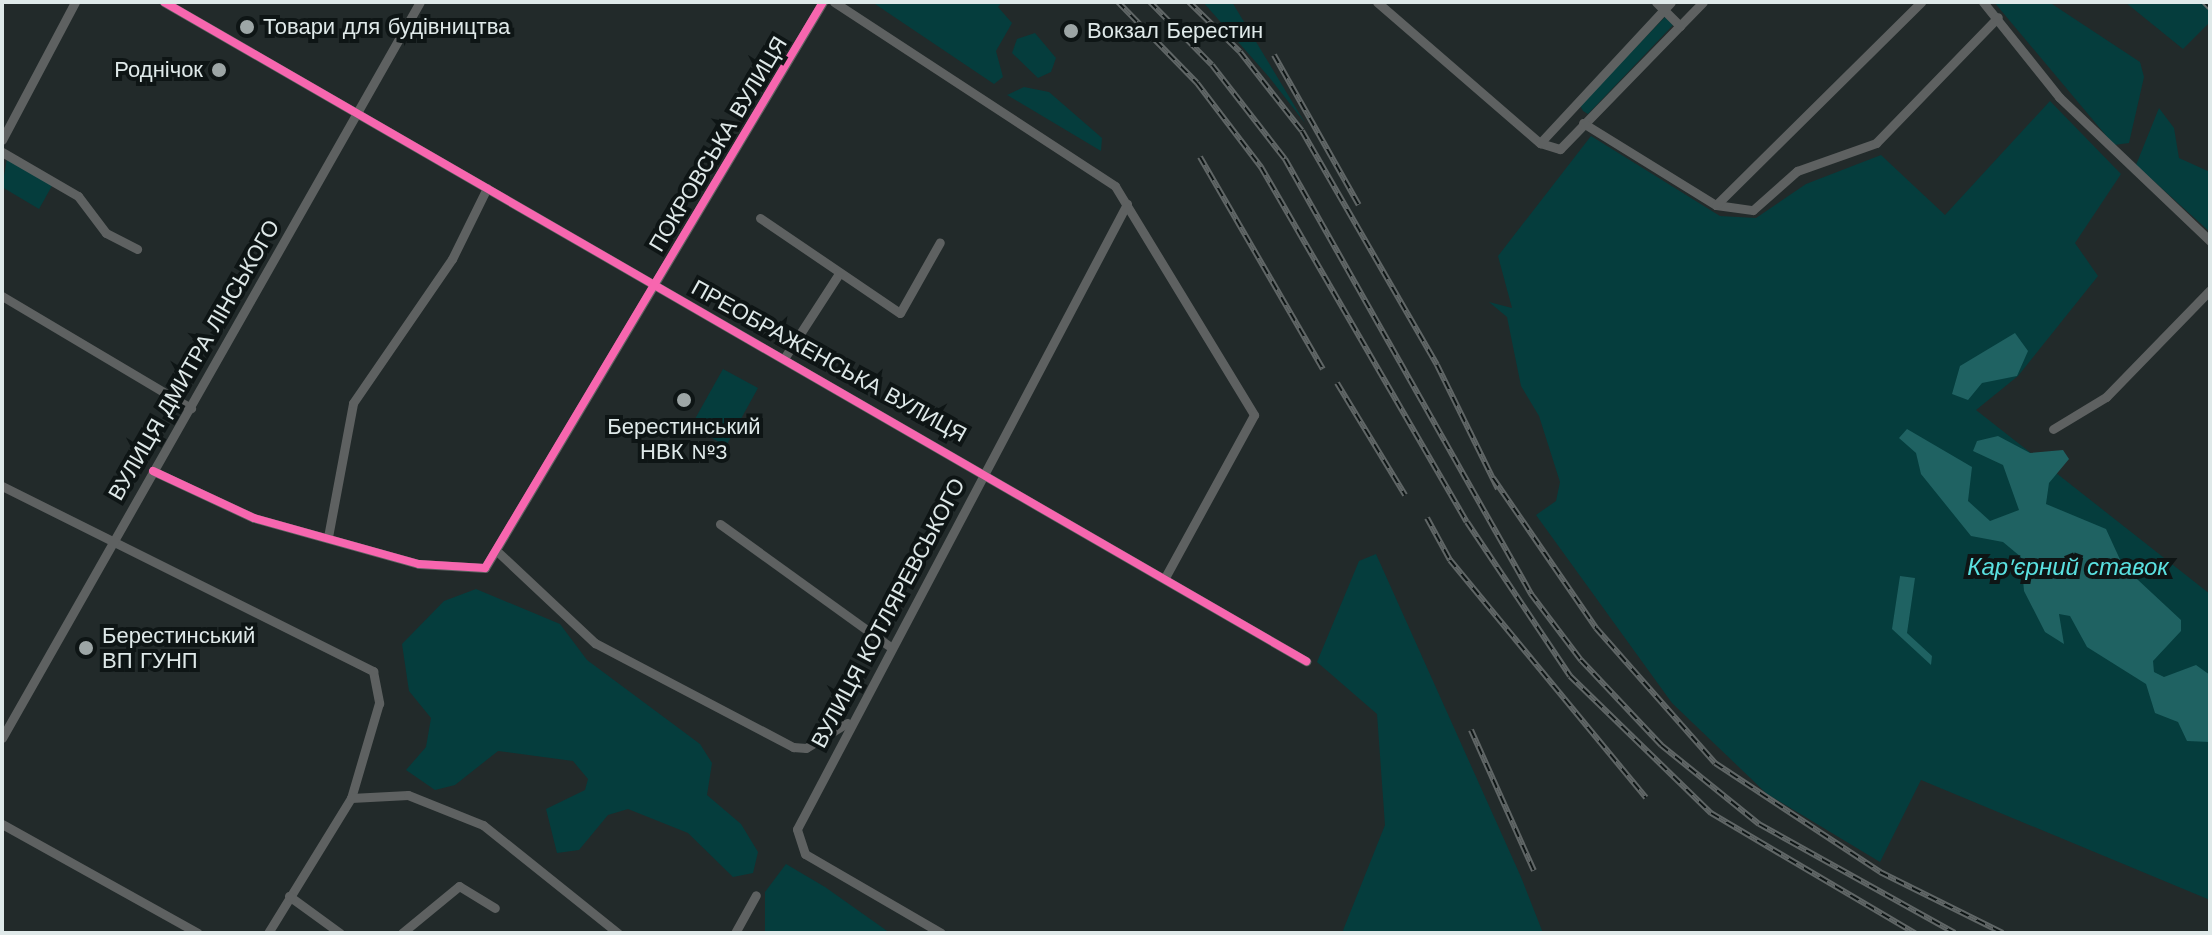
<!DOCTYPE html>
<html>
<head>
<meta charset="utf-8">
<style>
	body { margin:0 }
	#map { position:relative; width:2212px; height:935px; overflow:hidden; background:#222a2a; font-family:"Work Sans",sans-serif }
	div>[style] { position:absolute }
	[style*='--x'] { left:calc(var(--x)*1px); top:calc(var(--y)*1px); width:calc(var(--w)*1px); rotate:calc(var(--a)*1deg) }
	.green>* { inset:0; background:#053d3d }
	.water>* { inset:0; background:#1f6262 }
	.minor>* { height:9px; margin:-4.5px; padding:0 4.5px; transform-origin:4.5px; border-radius:4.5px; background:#5e6161 }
	.rail>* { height:6px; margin-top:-3px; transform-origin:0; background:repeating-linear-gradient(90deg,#0e1515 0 9px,#606666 0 18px); box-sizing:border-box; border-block:2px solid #606666 }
	.cycleway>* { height:8px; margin:-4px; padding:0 4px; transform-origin:4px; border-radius:4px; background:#f766af }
	.dots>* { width:22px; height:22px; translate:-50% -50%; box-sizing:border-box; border:4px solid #0e1515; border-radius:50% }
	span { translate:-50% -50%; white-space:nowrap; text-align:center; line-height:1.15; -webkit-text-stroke:8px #0e1515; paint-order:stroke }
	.poi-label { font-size:22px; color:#dfe9e9 }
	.left { translate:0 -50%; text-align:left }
	.right { translate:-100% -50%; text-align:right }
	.street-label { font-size:22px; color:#dfe9e9 }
	.water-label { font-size:24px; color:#5ae0e0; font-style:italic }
	.frame { position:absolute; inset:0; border:4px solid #dfe9e9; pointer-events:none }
</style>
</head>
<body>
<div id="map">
	<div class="green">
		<div style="clip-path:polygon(872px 2px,1002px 2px,998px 7px,1012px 23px,996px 51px,1003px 77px,994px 84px)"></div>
		<div style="clip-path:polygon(1203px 2px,1232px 2px,1305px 123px,1269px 77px)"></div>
		<div style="clip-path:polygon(1994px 2px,2049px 2px,2140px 62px,2144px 77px,2129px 143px,2114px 145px)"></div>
		<div style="clip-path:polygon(2125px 2px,2210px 2px,2210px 22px,2183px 49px)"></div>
		<div style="clip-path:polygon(1665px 17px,1673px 25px,1588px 114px,1583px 111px,1580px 105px)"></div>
		<div style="clip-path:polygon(1035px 33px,1056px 58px,1051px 72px,1038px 78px,1012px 53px,1017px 39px)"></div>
		<div style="clip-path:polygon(1024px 87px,1049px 92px,1102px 138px,1101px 151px,1007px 95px)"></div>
		<div style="clip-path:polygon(2050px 101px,2121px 174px,2075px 243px,2098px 276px,2018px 376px,1976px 410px,2210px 594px,2210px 900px,1921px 780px,1880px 862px,1767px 794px,1672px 703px,1536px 515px,1556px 501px,1560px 482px,1539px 416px,1521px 386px,1507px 317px,1489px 302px,1512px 308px,1498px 256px,1591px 136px,1720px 216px,1756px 218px,1806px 184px,1881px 155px,1945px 215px)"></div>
		<div style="clip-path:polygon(2159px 108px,2174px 128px,2179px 158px,2210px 172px,2210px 232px,2136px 165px)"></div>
		<div style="clip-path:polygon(7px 159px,53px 184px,39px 209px,2px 187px)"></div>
		<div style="clip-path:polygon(723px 369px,758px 388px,726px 446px,691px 426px)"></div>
		<div style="clip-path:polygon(1376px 554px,1521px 877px,1543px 933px,1342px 933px,1385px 825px,1377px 714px,1317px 662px,1359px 561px)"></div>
		<div style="clip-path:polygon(476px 589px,560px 624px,587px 660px,700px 744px,712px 763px,707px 795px,741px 824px,758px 852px,753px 873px,733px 877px,688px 833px,628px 809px,608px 815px,579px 850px,557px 853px,546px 809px,585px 790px,588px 779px,573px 761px,498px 751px,455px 785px,435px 790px,406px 770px,426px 747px,431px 718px,409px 691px,402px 644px,444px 601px)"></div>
		<div style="clip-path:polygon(786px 864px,825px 887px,890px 933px,765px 933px,765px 892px)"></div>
	</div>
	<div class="water">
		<div style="clip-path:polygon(2015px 333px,2028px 351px,2017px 376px,1982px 383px,1968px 400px,1952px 394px,1960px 366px)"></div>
		<div style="clip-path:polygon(1907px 429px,1972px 467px,1968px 501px,1990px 521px,2019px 510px,2003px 465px,1973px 451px,1977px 441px,1998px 436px,2030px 453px,2063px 450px,2069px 459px,2049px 483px,2046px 504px,2106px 529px,2123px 566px,2181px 620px,2181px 631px,2153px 661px,2154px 672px,2164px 677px,2196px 665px,2210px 675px,2210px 742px,2187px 741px,2178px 722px,2155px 713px,2146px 684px,2087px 647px,2070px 616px,2059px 614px,2064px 644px,2045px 632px,2024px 591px,2021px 557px,2003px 542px,1971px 536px,1921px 474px,1916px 453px,1899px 438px)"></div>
		<div style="clip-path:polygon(1900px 576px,1915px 578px,1907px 633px,1932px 656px,1931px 665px,1892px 629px)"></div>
	</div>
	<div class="minor">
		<div style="--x:164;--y:2;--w:1319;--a:29.99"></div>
		<div style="--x:834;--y:2;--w:336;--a:33.2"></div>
		<div style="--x:1115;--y:186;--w:268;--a:58.7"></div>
		<div style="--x:1254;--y:415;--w:183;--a:118.7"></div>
		<div style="--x:1377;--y:2;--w:216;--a:40.9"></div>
		<div style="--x:1540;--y:143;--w:21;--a:17"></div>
		<div style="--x:1560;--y:149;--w:205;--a:-45.8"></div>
		<div style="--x:1656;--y:2;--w:34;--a:45"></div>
		<div style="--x:1983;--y:2;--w:122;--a:51.3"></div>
		<div style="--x:2059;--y:97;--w:209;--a:43.6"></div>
		<div style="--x:1583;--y:123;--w:156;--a:31.7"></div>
		<div style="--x:1716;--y:205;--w:37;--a:8"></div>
		<div style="--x:1753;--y:210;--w:59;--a:-41.6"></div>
		<div style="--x:1797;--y:171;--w:84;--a:-19.5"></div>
		<div style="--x:1876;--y:143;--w:175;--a:-45.9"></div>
		<div style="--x:2;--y:140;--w:156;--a:-62.1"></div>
		<div style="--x:1540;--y:143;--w:192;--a:-47.1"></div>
		<div style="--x:2;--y:152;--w:88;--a:30.1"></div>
		<div style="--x:78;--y:196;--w:46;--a:52.9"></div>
		<div style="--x:106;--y:233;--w:35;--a:27"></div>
		<div style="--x:1716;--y:205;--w:289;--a:-44.7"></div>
		<div style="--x:760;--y:218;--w:169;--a:34.2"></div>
		<div style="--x:900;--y:313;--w:81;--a:-60.6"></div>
		<div style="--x:2;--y:296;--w:220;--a:30.7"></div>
		<div style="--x:785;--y:357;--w:98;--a:-57.1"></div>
		<div style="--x:2053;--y:429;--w:62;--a:-31.1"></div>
		<div style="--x:2106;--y:397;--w:149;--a:-45.8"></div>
		<div style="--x:153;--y:471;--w:111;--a:25"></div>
		<div style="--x:254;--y:518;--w:171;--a:15.6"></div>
		<div style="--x:419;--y:564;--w:66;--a:3.5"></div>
		<div style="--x:485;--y:568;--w:659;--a:-59.16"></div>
		<div style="--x:2;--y:486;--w:415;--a:26.5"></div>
		<div style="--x:373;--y:671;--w:33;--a:79"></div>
		<div style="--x:379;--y:703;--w:99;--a:106.4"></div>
		<div style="--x:351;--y:798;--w:158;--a:121.6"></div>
		<div style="--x:720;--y:524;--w:207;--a:35.8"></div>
		<div style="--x:328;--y:537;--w:136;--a:-79.4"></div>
		<div style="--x:353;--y:403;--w:175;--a:-55.5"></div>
		<div style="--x:452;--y:259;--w:79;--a:-63.8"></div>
		<div style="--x:499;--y:553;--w:132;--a:43.2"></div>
		<div style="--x:595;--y:643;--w:224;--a:27.7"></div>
		<div style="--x:793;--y:747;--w:13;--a:4"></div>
		<div style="--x:806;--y:748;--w:48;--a:-31.4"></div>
		<div style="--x:2;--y:738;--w:846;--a:-60.41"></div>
		<div style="--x:351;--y:798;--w:57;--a:-3"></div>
		<div style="--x:408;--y:795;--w:81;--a:21.8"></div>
		<div style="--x:483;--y:825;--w:173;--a:38.7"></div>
		<div style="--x:2;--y:824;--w:224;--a:29.1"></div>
		<div style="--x:289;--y:896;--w:63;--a:36"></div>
		<div style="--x:402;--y:933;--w:74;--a:-39.5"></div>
		<div style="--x:459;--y:886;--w:42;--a:31.4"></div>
		<div style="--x:735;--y:933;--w:43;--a:-61.1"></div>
		<div style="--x:941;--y:933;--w:157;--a:-149.8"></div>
		<div style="--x:805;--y:854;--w:26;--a:-108"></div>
		<div style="--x:797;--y:829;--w:707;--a:-62.17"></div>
	</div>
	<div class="rail">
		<div style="--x:1118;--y:2;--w:113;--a:45.7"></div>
		<div style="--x:1197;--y:83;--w:106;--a:52.7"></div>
		<div style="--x:1261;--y:167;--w:410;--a:59.9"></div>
		<div style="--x:1467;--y:522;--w:185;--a:56.2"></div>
		<div style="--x:1570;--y:676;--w:197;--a:44.2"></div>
		<div style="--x:1711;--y:813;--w:237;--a:30.5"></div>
		<div style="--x:1150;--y:2;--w:88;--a:45.5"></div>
		<div style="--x:1212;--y:65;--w:119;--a:52.2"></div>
		<div style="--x:1285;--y:159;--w:500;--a:60.5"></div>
		<div style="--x:1531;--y:594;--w:83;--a:52.9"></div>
		<div style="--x:1581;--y:660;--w:117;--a:46.7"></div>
		<div style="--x:1661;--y:745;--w:126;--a:38.9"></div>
		<div style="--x:1759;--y:824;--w:224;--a:29.1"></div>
		<div style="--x:1189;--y:2;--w:71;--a:44.4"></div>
		<div style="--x:1240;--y:52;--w:100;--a:51.9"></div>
		<div style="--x:1302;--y:131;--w:270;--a:60"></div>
		<div style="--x:1437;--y:365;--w:138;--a:63.8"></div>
		<div style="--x:2204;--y:2;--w:8;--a:45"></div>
		<div style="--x:1274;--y:55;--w:172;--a:60.5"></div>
		<div style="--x:1200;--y:157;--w:245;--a:59.9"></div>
		<div style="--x:1337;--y:383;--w:131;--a:58.7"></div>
		<div style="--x:1493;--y:478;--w:182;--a:55.5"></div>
		<div style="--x:1596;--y:628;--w:180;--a:48.6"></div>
		<div style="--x:1715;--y:763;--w:198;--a:33.4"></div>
		<div style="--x:1880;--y:872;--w:137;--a:26.4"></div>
		<div style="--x:1427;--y:518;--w:48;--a:61.3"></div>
		<div style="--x:1450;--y:560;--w:308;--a:50.5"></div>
		<div style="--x:1471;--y:730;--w:154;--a:65.9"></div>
	</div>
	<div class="cycleway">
		<div style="--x:164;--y:2;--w:1319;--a:29.99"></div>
		<div style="--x:153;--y:471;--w:111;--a:25"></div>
		<div style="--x:254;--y:518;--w:171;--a:15.6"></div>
		<div style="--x:419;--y:564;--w:66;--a:3.5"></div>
		<div style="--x:485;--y:568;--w:659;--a:-59.16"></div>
	</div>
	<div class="dots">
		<div style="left:247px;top:27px;background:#9da6a6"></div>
		<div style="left:1071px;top:31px;background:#9da6a6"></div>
		<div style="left:219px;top:70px;background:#9da6a6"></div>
		<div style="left:684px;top:400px;background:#9da6a6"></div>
		<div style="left:86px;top:648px;background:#9da6a6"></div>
	</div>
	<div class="poi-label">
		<span class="left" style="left:263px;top:27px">Товари для будівництва</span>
		<span class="left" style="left:1087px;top:31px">Вокзал Берестин</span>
		<span class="right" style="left:203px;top:70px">Роднічок</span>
		<span style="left:684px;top:439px">Берестинський<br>НВК №3</span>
		<span class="left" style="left:102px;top:648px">Берестинський<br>ВП ГУНП</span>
	</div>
	<div class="street-label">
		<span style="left:718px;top:144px;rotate:-59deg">ПОКРОВСЬКА ВУЛИЦЯ</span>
		<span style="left:194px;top:360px;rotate:-60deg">ВУЛИЦЯ ДМИТРА ЛІНСЬКОГО</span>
		<span style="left:829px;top:361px;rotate:29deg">ПРЕОБРАЖЕНСЬКА ВУЛИЦЯ</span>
		<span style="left:888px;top:613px;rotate:-62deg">ВУЛИЦЯ КОТЛЯРЕВСЬКОГО</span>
	</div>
	<div class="water-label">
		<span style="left:2068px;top:568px">Кар'єрний ставок</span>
	</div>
	<div class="frame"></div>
</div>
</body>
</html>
